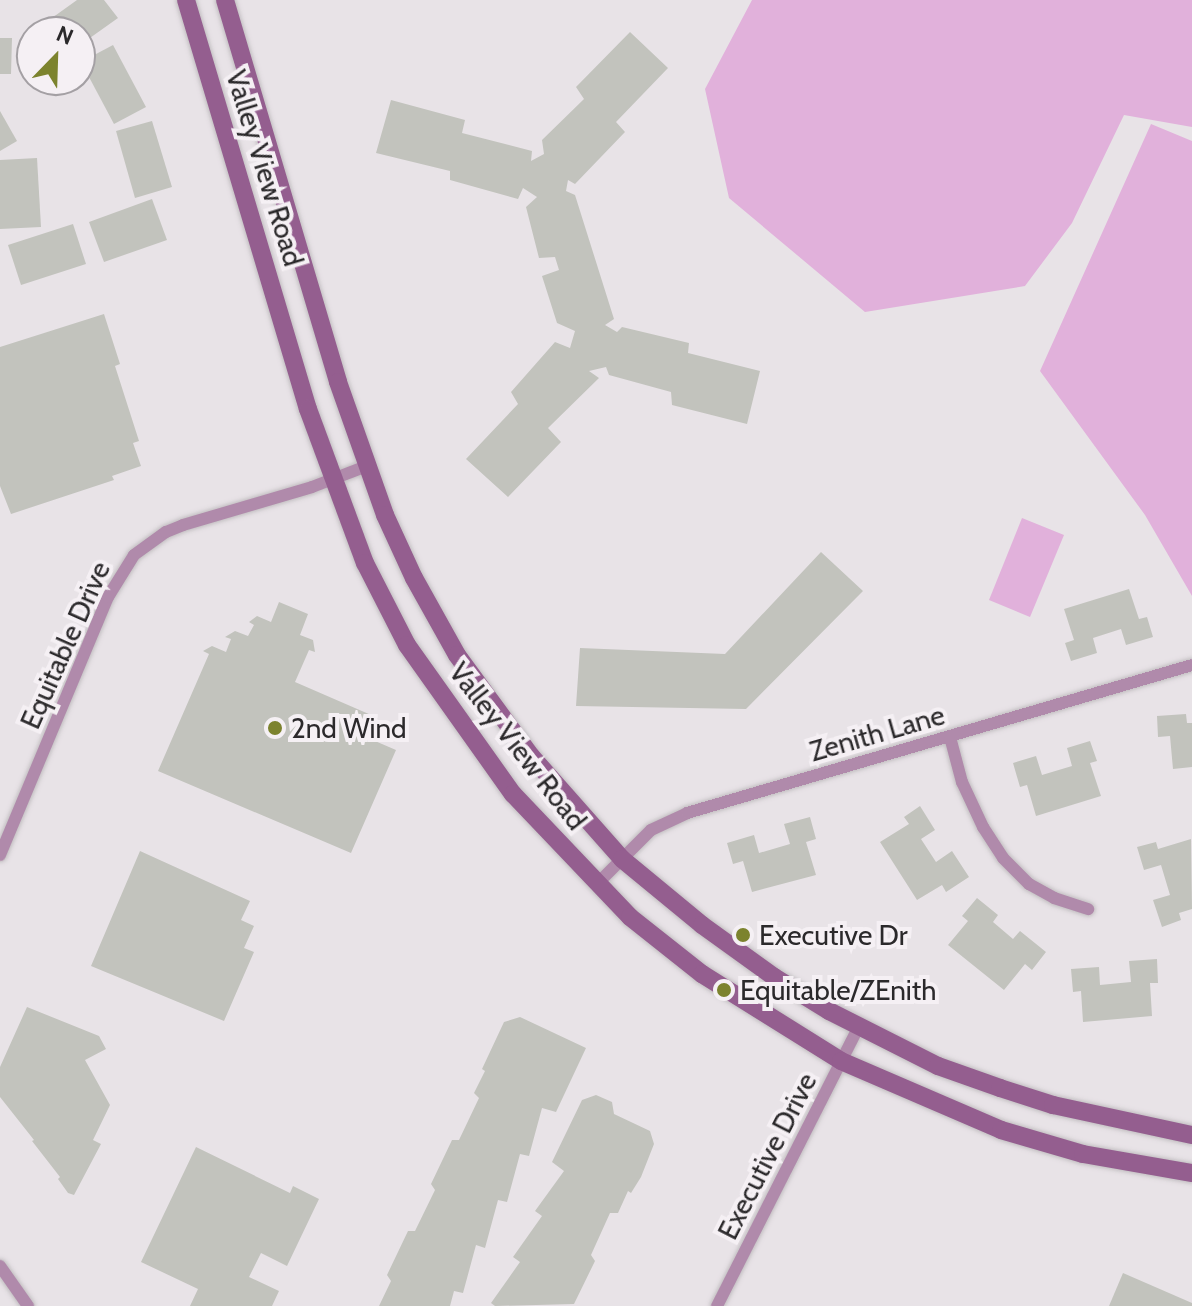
<!DOCTYPE html>
<html>
<head>
<meta charset="utf-8">
<style>
	body { margin:0 }
	#map { position:relative; width:1192px; height:1306px; overflow:hidden; background:#e8e3e7; font-family:Cabin,sans-serif }
	div>[style] { position:absolute }
	[style*='--x'] { left:calc(var(--x)*1px); top:calc(var(--y)*1px); width:calc(var(--w)*1px); rotate:calc(var(--a)*1deg) }
	.green>* { inset:0; background:#e1b1db }
	.building>* { inset:0; background:#c2c3bd }
	.roads { filter:drop-shadow(0 0 2px #c2bec1) drop-shadow(0 0 2px #c2bec1) }
	.street>* { height:12px; margin:-6px; padding:0 6px; transform-origin:6px; border-radius:6px; background:#b08aab }
	.secondary>* { height:18px; margin:-9px; padding:0 9px; transform-origin:9px; border-radius:9px; background:#945e8f }
	.dots>* { width:22px; height:22px; translate:-50% -50%; box-sizing:border-box; border:4px solid #f5f0f4; border-radius:50% }
	span { translate:-50% -50%; white-space:nowrap; text-align:center; line-height:1.15; -webkit-text-stroke:8px #f5f0f4; paint-order:stroke }
	.street-label { font-size:28px; color:#2b292b }
	.poi-label { font-size:28px; color:#2b292b }
	.left { translate:0 -50%; text-align:left }
	.north { position:absolute; left:16px; top:16px; width:80px; height:80px; box-sizing:border-box; background:#f5f0f4; border:2px solid #a4a0a4; border-radius:50%; rotate:23deg; font-size:22px; font-weight:700; line-height:32px; text-align:center; color:#2b292b }
	.north::after { content:''; display:block; margin:auto; width:28px; height:36px; background:#7c832e; clip-path:polygon(50% 0,100% 100%,50% 72%,0 100%) }
</style>
</head>
<body>
<div id="map">
	<div class="green">
		<div style="clip-path:polygon(752px 0,1192px 0,1192px 127px,1124px 115px,1072px 223px,1025px 286px,865px 312px,729px 198px,705px 89px)"></div>
		<div style="clip-path:polygon(1151px 124px,1192px 141px,1192px 596px,1145px 515px,1040px 371px)"></div>
		<div style="clip-path:polygon(1022px 518px,1064px 535px,1030px 617px,989px 600px)"></div>
	</div>
	<div class="building">
		<div style="clip-path:polygon(77px 0,104px 0,118px 18px,80px 45px,80px 32px,41px 32px,38px 28px)"></div>
		<div style="clip-path:polygon(630px 32px,668px 68px,616px 122px,625px 132px,575px 184px,568px 180px,566px 191px,575px 195px,614px 319px,605px 325px,617px 332px,622px 327px,689px 343px,688px 353px,760px 371px,747px 424px,672px 405px,671px 392px,609px 375px,606px 367px,589px 371px,599px 378px,548px 428px,561px 442px,508px 497px,466px 459px,518px 404px,511px 392px,555px 342px,570px 348px,575px 331px,557px 323px,542px 276px,559px 270px,555px 257px,539px 258px,526px 207px,537px 197px,523px 188px,518px 199px,450px 180px,450px 171px,376px 153px,391px 100px,465px 120px,462px 133px,532px 151px,531px 161px,544px 154px,542px 140px,584px 99px,576px 87px)"></div>
		<div style="clip-path:polygon(0 38px,12px 38px,11px 74px,0 74px)"></div>
		<div style="clip-path:polygon(113px 45px,146px 107px,114px 124px,81px 62px)"></div>
		<div style="clip-path:polygon(0 111px,17px 141px,0 151px)"></div>
		<div style="clip-path:polygon(152px 121px,172px 187px,135px 198px,116px 131px)"></div>
		<div style="clip-path:polygon(37px 158px,41px 227px,0 229px,0 160px)"></div>
		<div style="clip-path:polygon(152px 199px,167px 240px,104px 262px,89px 222px)"></div>
		<div style="clip-path:polygon(73px 224px,86px 264px,21px 285px,8px 245px)"></div>
		<div style="clip-path:polygon(104px 314px,120px 364px,115px 366px,139px 441px,133px 443px,141px 466px,112px 476px,114px 480px,11px 514px,0 486px,0 347px)"></div>
		<div style="clip-path:polygon(821px 552px,863px 591px,746px 709px,576px 706px,580px 648px,725px 654px)"></div>
		<div style="clip-path:polygon(1129px 589px,1139px 619px,1147px 617px,1153px 637px,1126px 645px,1121px 629px,1093px 638px,1097px 653px,1071px 661px,1065px 643px,1074px 640px,1064px 609px)"></div>
		<div style="clip-path:polygon(279px 602px,308px 614px,300px 635px,313px 640px,315px 652px,309px 650px,295px 682px,378px 718px,368px 738px,396px 750px,351px 853px,158px 771px,209px 654px,203px 651px,212px 646px,226px 652px,231px 639px,225px 637px,235px 631px,248px 636px,254px 625px,249px 622px,257px 616px,271px 622px)"></div>
		<div style="clip-path:polygon(1186px 714px,1187px 723px,1192px 723px,1192px 767px,1173px 769px,1170px 736px,1158px 737px,1157px 716px)"></div>
		<div style="clip-path:polygon(1090px 741px,1097px 761px,1090px 763px,1101px 796px,1036px 816px,1027px 785px,1020px 787px,1013px 763px,1036px 756px,1042px 775px,1072px 766px,1067px 748px)"></div>
		<div style="clip-path:polygon(920px 806px,935px 830px,921px 839px,936px 862px,952px 851px,969px 877px,946px 892px,942px 885px,917px 900px,880px 842px,909px 824px,904px 817px)"></div>
		<div style="clip-path:polygon(810px 817px,816px 839px,806px 842px,816px 875px,752px 892px,743px 861px,733px 864px,727px 843px,754px 835px,759px 853px,790px 844px,784px 824px)"></div>
		<div style="clip-path:polygon(1191px 839px,1192px 909px,1179px 913px,1181px 920px,1162px 927px,1153px 900px,1170px 895px,1161px 865px,1144px 870px,1137px 847px,1156px 842px,1158px 849px)"></div>
		<div style="clip-path:polygon(140px 851px,250px 901px,241px 920px,254px 926px,244px 948px,254px 952px,224px 1021px,91px 966px)"></div>
		<div style="clip-path:polygon(977px 898px,998px 915px,993px 922px,1013px 939px,1020px 931px,1046px 952px,1032px 970px,1025px 964px,1004px 990px,948px 945px,968px 921px,962px 916px)"></div>
		<div style="clip-path:polygon(1157px 959px,1158px 983px,1150px 983px,1152px 1016px,1083px 1022px,1081px 991px,1073px 992px,1071px 969px,1099px 967px,1100px 985px,1131px 982px,1129px 961px)"></div>
		<div style="clip-path:polygon(27px 1007px,99px 1036px,106px 1049px,85px 1060px,110px 1105px,93px 1140px,101px 1144px,74px 1195px,68px 1193px,58px 1179px,60px 1177px,32px 1141px,34px 1140px,0 1097px,0 1067px)"></div>
		<div style="clip-path:polygon(520px 1017px,586px 1048px,556px 1112px,542px 1108px,529px 1156px,520px 1154px,507px 1202px,498px 1200px,485px 1248px,476px 1245px,463px 1293px,454px 1291px,450px 1306px,379px 1306px,391px 1281px,387px 1275px,408px 1231px,415px 1231px,435px 1190px,431px 1184px,452px 1140px,459px 1140px,479px 1098px,474px 1093px,485px 1071px,482px 1069px,504px 1022px)"></div>
		<div style="clip-path:polygon(596px 1095px,612px 1102px,614px 1114px,650px 1131px,654px 1144px,641px 1177px,631px 1193px,628px 1191px,618px 1213px,610px 1213px,591px 1255px,595px 1261px,574px 1304px,495px 1306px,491px 1303px,520px 1262px,513px 1257px,542px 1216px,535px 1211px,564px 1171px,552px 1162px,582px 1100px)"></div>
		<div style="clip-path:polygon(196px 1147px,290px 1193px,293px 1186px,319px 1199px,287px 1266px,261px 1253px,249px 1277px,279px 1291px,272px 1306px,190px 1306px,198px 1289px,141px 1262px)"></div>
		<div style="clip-path:polygon(1123px 1273px,1192px 1303px,1192px 1306px,1109px 1306px)"></div>
	</div>
	<div class="roads">
		<div class="street">
			<div style="--x:950;--y:737;--w:47;--a:75.1"></div>
			<div style="--x:962;--y:782;--w:50;--a:65"></div>
			<div style="--x:983;--y:827;--w:37;--a:57"></div>
			<div style="--x:1003;--y:858;--w:37;--a:45"></div>
			<div style="--x:1029;--y:884;--w:29;--a:29"></div>
			<div style="--x:1054;--y:898;--w:36;--a:18"></div>
			<div style="--x:0;--y:855;--w:280;--a:-67.3"></div>
			<div style="--x:108;--y:597;--w:49;--a:-58.2"></div>
			<div style="--x:134;--y:555;--w:39;--a:-36"></div>
			<div style="--x:166;--y:532;--w:18;--a:-22"></div>
			<div style="--x:183;--y:525;--w:134;--a:-16.4"></div>
			<div style="--x:312;--y:487;--w:59;--a:-20.9"></div>
			<div style="--x:597;--y:884;--w:76;--a:-45"></div>
			<div style="--x:651;--y:830;--w:40;--a:-25"></div>
			<div style="--x:687;--y:813;--w:526;--a:-16.33"></div>
			<div style="--x:0;--y:1266;--w:49;--a:55"></div>
			<div style="--x:717;--y:1306;--w:314;--a:-63.1"></div>
		</div>
		<div class="secondary">
			<div style="--x:186;--y:0;--w:427;--a:73.4"></div>
			<div style="--x:308;--y:409;--w:164;--a:69.7"></div>
			<div style="--x:365;--y:563;--w:92;--a:62.9"></div>
			<div style="--x:407;--y:645;--w:183;--a:54.6"></div>
			<div style="--x:513;--y:794;--w:170;--a:46.4"></div>
			<div style="--x:630;--y:917;--w:92;--a:38.4"></div>
			<div style="--x:702;--y:974;--w:164;--a:32"></div>
			<div style="--x:841;--y:1061;--w:174;--a:23.3"></div>
			<div style="--x:1001;--y:1130;--w:85;--a:16.3"></div>
			<div style="--x:1083;--y:1154;--w:111;--a:9.9"></div>
			<div style="--x:225;--y:0;--w:398;--a:73.5"></div>
			<div style="--x:338;--y:382;--w:141;--a:70.5"></div>
			<div style="--x:385;--y:515;--w:69;--a:65.3"></div>
			<div style="--x:414;--y:578;--w:88;--a:60.8"></div>
			<div style="--x:457;--y:655;--w:125;--a:53.8"></div>
			<div style="--x:531;--y:756;--w:137;--a:48.5"></div>
			<div style="--x:622;--y:859;--w:104;--a:39.5"></div>
			<div style="--x:702;--y:925;--w:89;--a:35.8"></div>
			<div style="--x:774;--y:977;--w:65;--a:31.7"></div>
			<div style="--x:829;--y:1011;--w:122;--a:26.8"></div>
			<div style="--x:938;--y:1066;--w:66;--a:19.5"></div>
			<div style="--x:1000;--y:1088;--w:56;--a:17.8"></div>
			<div style="--x:1053;--y:1105;--w:142;--a:12.2"></div>
		</div>
	</div>
	<div class="dots">
		<div style="left:275px;top:728px;background:#7c832e"></div>
		<div style="left:743px;top:935px;background:#7c832e"></div>
		<div style="left:724px;top:990px;background:#7c832e"></div>
	</div>
	<div class="street-label">
		<span style="left:265px;top:168px;rotate:73deg">Valley View Road</span>
		<span style="left:65px;top:645px;rotate:-66deg">Equitable Drive</span>
		<span style="left:877px;top:733px;rotate:-16deg">Zenith Lane</span>
		<span style="left:518px;top:746px;rotate:52deg">Valley View Road</span>
		<span style="left:767px;top:1156px;rotate:-63deg">Executive Drive</span>
	</div>
	<div class="poi-label">
		<span class="left" style="left:291px;top:728px">2nd Wind</span>
		<span class="left" style="left:759px;top:935px">Executive Dr</span>
		<span class="left" style="left:740px;top:990px">Equitable/ZEnith</span>
	</div>
	<div class="north">N</div>
</div>
</body>
</html>
